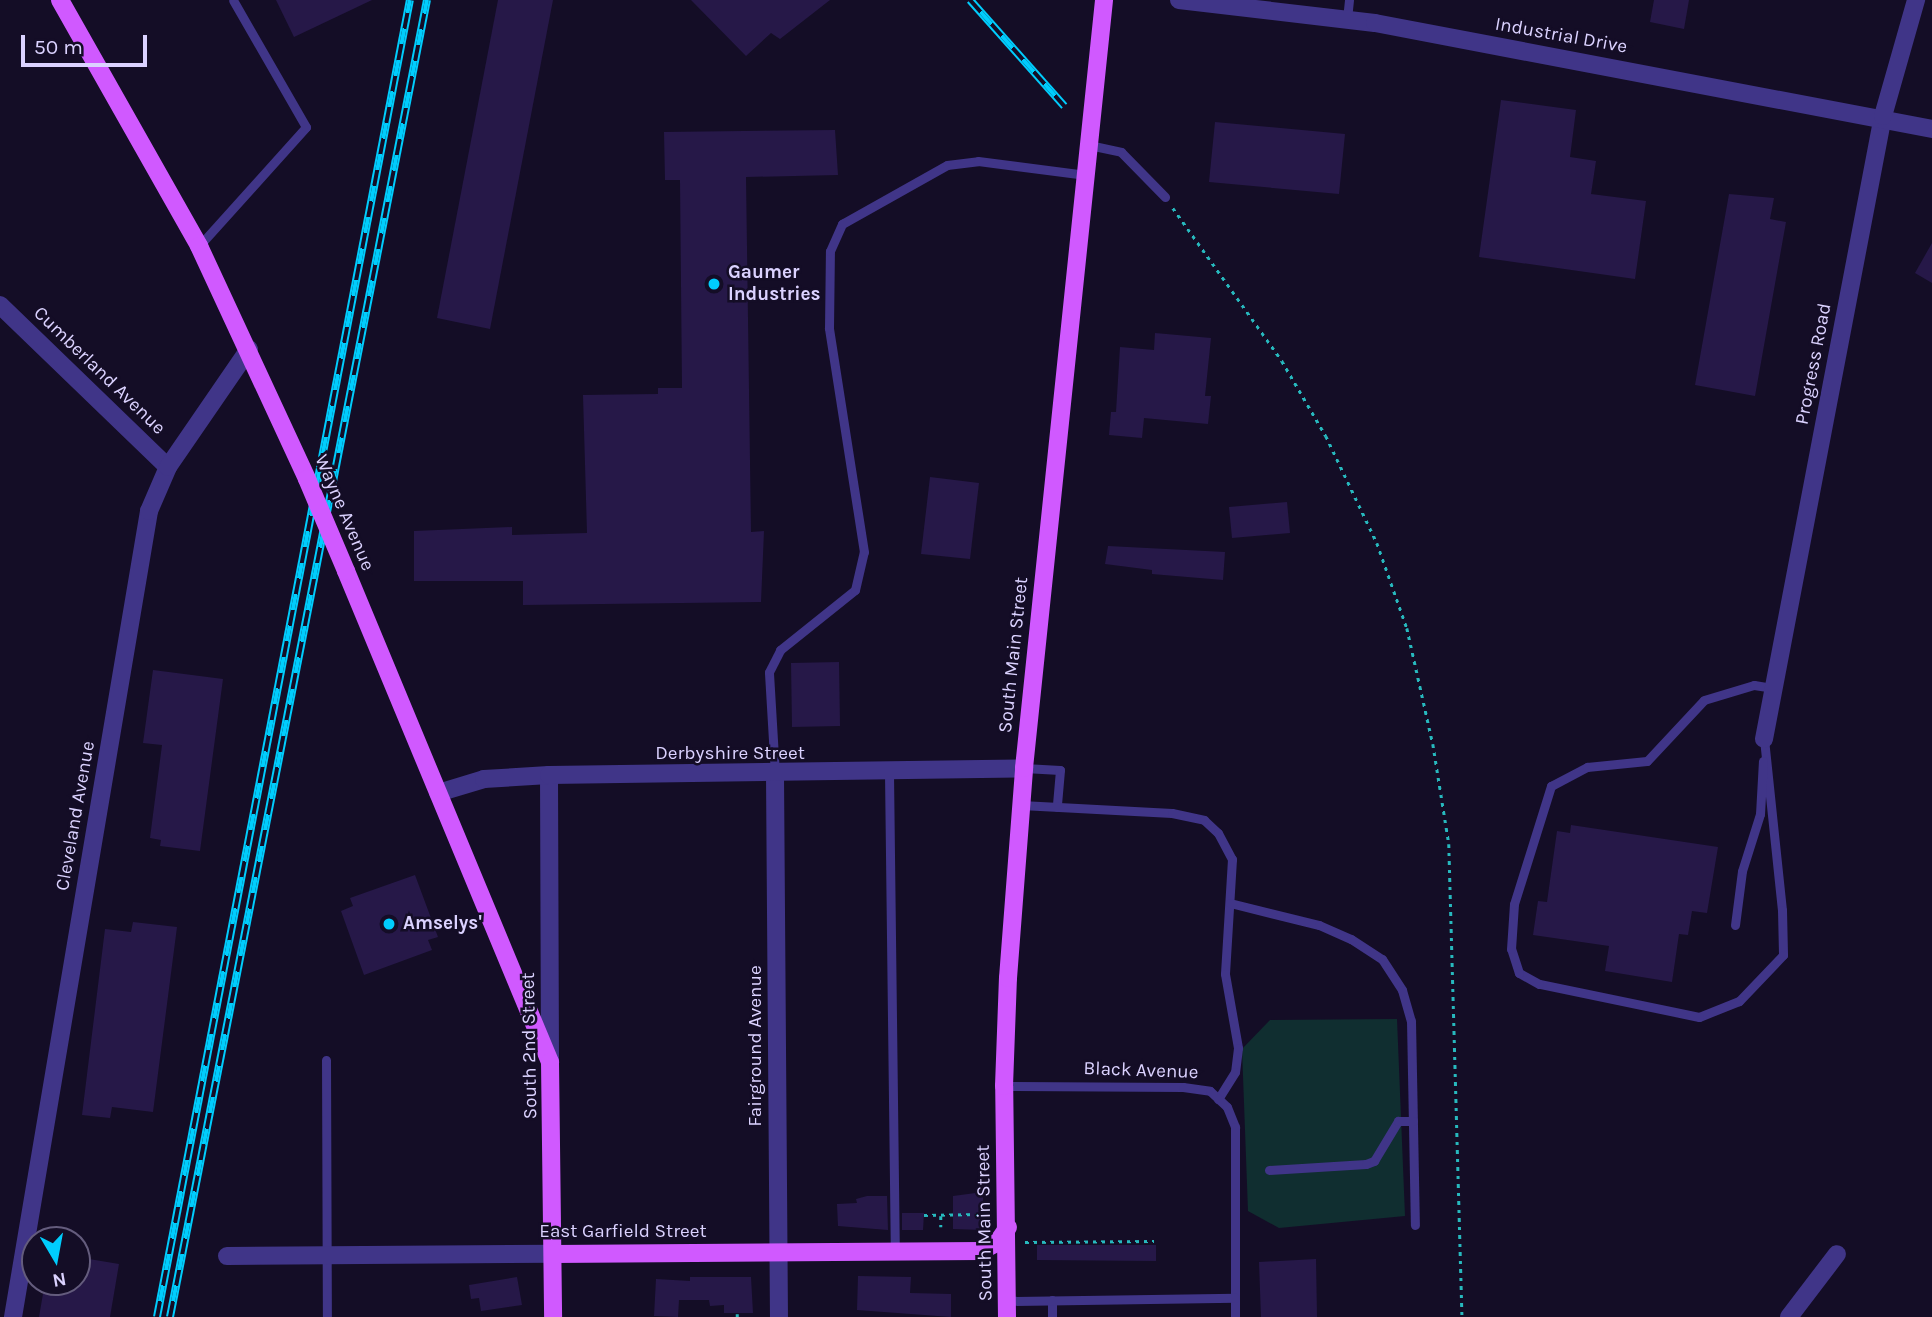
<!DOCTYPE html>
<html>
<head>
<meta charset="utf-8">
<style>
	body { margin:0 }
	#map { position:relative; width:1932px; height:1317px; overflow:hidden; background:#140d26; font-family:Karla,sans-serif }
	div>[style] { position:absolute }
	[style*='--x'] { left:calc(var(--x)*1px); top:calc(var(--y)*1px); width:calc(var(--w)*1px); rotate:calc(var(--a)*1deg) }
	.green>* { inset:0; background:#102e30 }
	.building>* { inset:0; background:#261848 }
	.path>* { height:2.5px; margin-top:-1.25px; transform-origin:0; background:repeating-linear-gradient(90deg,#27b9be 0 3.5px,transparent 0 8.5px) }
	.service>* { height:9px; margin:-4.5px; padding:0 4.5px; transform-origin:4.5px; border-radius:4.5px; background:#403588 }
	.minor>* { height:18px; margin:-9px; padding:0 9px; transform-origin:9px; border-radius:9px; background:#403588 }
	.tertiary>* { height:18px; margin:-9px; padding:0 9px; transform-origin:9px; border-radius:9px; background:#403588 }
	.primary>* { height:18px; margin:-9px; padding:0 9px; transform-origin:9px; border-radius:9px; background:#d059ff }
	.rail>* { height:8px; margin-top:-4px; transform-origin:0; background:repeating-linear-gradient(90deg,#140d26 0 16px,#00cdfd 0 32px); box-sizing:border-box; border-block:2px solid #00cdfd }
	.primary-bridge>* { height:18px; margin:-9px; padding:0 9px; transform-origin:9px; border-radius:9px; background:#d059ff }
	.dots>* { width:19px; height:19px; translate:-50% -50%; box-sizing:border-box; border:4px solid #140d26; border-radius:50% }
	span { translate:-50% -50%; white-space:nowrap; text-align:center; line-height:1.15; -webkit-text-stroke:5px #140d26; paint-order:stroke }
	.street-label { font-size:19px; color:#dbd2ff }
	.poi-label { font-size:19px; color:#dbd2ff; font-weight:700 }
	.left { translate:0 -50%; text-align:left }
	.north { position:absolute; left:21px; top:1226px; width:70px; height:70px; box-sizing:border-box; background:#140d26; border:2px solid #645c7d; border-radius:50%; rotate:170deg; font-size:19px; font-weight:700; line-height:28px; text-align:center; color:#dbd2ff }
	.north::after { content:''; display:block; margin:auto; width:24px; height:32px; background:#00cdfd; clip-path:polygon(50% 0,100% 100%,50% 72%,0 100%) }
	.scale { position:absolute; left:21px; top:35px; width:126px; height:32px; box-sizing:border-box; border:4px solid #dbd2ff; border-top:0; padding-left:9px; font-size:21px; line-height:24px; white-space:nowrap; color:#dbd2ff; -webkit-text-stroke:5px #140d26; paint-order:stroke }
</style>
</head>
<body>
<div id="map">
	<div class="green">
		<div style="clip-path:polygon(1397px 1019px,1405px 1216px,1279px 1228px,1248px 1211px,1242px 1049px,1270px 1020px)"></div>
	</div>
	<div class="building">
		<div style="clip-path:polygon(276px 0,372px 0,294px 37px)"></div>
		<div style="clip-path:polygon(498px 0,553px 0,490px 329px,437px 318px)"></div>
		<div style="clip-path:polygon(691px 0,830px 0,780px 39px,771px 33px,746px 56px)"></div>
		<div style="clip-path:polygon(1654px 0,1689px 0,1684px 29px,1650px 22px)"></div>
		<div style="clip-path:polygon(1501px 100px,1576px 110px,1570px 157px,1596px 161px,1591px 194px,1646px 201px,1635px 279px,1479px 257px)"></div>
		<div style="clip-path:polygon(1215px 122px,1345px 134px,1339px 194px,1209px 182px)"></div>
		<div style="clip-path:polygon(835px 130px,838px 175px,746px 177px,751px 532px,764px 531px,761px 602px,523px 605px,523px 581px,414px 581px,414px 531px,512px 527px,512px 535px,587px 533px,583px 395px,658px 394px,658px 388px,682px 388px,680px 180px,665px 180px,664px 132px)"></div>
		<div style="clip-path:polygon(1729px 194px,1774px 198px,1770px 219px,1786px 222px,1755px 396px,1695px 385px)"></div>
		<div style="clip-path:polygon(1932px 243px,1932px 283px,1915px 273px)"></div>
		<div style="clip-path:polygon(1155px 333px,1211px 338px,1205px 396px,1211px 396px,1208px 424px,1144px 418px,1142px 438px,1109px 435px,1111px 412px,1116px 412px,1120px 347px,1154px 350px)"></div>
		<div style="clip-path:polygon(930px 477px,979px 483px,970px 559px,921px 554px)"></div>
		<div style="clip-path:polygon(1287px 502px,1290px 533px,1232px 538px,1229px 507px)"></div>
		<div style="clip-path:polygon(1108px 546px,1225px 552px,1223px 580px,1152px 574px,1152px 570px,1105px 564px)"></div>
		<div style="clip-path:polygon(839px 662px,840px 726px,792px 727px,791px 663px)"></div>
		<div style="clip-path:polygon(153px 670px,223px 679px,200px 851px,160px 846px,161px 840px,150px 838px,162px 745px,143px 743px)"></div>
		<div style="clip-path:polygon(1571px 825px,1718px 847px,1707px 913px,1692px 911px,1688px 935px,1679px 934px,1672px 982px,1605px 971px,1609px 946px,1533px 935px,1538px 901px,1547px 902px,1557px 831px,1570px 833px)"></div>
		<div style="clip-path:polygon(415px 875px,438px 937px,428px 940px,432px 950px,364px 975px,341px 911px,353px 906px,350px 898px)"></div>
		<div style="clip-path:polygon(133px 922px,177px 927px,153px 1112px,112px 1107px,110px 1118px,82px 1115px,105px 929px,131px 932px)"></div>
		<div style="clip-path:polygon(983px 1192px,983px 1230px,953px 1229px,953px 1196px)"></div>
		<div style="clip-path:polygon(867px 1196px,887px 1196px,888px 1230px,838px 1226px,837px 1204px,857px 1203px,856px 1199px)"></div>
		<div style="clip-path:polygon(902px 1213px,924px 1213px,923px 1230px,902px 1230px)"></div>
		<div style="clip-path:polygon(1037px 1245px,1156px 1245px,1156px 1261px,1037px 1260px)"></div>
		<div style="clip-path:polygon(77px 1257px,119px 1264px,110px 1317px,39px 1317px,45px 1282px,77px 1282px)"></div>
		<div style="clip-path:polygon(1316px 1259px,1317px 1317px,1261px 1317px,1259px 1262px)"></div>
		<div style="clip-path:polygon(858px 1276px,911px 1277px,910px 1293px,951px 1294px,951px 1317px,857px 1310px)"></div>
		<div style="clip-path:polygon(517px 1277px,522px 1305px,481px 1311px,479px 1298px,471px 1299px,469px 1285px)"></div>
		<div style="clip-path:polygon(690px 1277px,751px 1277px,753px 1313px,724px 1313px,724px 1305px,710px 1306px,709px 1300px,679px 1300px,678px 1317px,654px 1316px,656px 1279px,690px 1281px)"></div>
	</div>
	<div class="path">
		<div style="--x:1173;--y:208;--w:188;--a:54.5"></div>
		<div style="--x:1282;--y:361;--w:87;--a:59.6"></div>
		<div style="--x:1326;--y:436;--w:119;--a:64.5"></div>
		<div style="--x:1377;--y:543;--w:90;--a:70.6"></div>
		<div style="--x:1407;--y:628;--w:119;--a:77.4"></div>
		<div style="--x:1433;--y:744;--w:101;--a:80.9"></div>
		<div style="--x:1449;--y:844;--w:473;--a:88.4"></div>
		<div style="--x:924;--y:1215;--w:57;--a:-1"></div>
		<div style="--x:941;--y:1216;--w:11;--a:90"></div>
		<div style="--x:1025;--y:1242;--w:129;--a:-0.4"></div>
		<div style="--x:737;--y:1317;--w:3;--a:-90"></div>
	</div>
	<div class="service">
		<div style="--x:1347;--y:19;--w:19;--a:-84"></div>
		<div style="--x:1089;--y:145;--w:33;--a:12"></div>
		<div style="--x:1121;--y:152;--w:63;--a:45.6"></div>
		<div style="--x:199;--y:246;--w:160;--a:-48"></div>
		<div style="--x:306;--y:127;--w:146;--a:-119.9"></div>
		<div style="--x:1764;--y:739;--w:172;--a:84"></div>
		<div style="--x:1782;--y:910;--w:45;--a:88.7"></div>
		<div style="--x:1783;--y:955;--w:64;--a:133.7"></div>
		<div style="--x:1739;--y:1001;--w:43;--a:158.2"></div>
		<div style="--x:1699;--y:1017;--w:163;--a:-168.3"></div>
		<div style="--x:1539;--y:984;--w:23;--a:-151"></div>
		<div style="--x:1519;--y:973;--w:25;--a:-108"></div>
		<div style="--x:1511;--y:949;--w:45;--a:-86.2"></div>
		<div style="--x:1514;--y:904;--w:124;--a:-72.6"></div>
		<div style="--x:1551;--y:786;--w:41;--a:-27.8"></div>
		<div style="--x:1587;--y:767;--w:60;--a:-5.7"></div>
		<div style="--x:1647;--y:761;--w:83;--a:-46.9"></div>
		<div style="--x:1704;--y:700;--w:52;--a:-16.7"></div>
		<div style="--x:1754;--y:685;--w:20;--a:9"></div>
		<div style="--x:1024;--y:768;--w:36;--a:3"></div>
		<div style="--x:1060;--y:770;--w:37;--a:95"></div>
		<div style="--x:889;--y:773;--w:477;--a:89.3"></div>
		<div style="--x:775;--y:774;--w:102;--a:-93.4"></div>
		<div style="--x:769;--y:672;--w:25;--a:-63"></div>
		<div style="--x:780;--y:650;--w:96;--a:-38.7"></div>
		<div style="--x:855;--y:590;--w:39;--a:-77"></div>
		<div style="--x:864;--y:552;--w:227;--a:-98.9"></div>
		<div style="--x:829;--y:328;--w:77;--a:-89.3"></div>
		<div style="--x:830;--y:251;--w:30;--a:-66"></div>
		<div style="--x:842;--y:224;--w:120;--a:-29.3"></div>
		<div style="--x:947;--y:165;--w:31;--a:-7"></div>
		<div style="--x:978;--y:161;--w:109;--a:7.4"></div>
		<div style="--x:1021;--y:805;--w:151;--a:3"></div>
		<div style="--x:1172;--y:813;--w:33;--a:12"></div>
		<div style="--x:1204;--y:820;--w:19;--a:43"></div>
		<div style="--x:1218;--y:833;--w:30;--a:62"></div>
		<div style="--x:1232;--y:859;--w:115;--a:93.5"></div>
		<div style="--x:1225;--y:974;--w:75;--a:80"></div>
		<div style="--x:1238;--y:1048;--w:24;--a:97"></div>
		<div style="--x:1235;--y:1072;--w:32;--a:122"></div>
		<div style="--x:1230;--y:903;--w:92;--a:13.9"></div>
		<div style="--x:1319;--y:925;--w:35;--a:24"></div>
		<div style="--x:1351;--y:939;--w:37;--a:33"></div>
		<div style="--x:1382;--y:959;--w:37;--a:57"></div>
		<div style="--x:1402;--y:990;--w:32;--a:74"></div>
		<div style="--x:1411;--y:1021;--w:204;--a:88.9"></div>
		<div style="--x:1735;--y:925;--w:54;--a:-82.6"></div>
		<div style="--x:1742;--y:871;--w:60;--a:-72.5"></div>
		<div style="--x:1760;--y:814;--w:53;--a:-86.8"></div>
		<div style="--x:326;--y:1060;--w:257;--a:89.8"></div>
		<div style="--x:1004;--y:1086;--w:179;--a:0.3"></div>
		<div style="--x:1183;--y:1087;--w:27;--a:8"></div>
		<div style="--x:1210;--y:1091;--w:23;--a:43"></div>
		<div style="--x:1227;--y:1107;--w:22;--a:68"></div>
		<div style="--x:1235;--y:1127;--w:190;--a:90"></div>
		<div style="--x:1269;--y:1170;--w:97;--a:-3.5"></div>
		<div style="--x:1366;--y:1164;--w:9;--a:-21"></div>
		<div style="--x:1374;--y:1161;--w:47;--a:-59"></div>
		<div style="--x:1398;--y:1121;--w:15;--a:0"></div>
		<div style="--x:1052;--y:1300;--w:17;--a:90"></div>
		<div style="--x:1008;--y:1301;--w:227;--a:-0.8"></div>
	</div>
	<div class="minor">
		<div style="--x:0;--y:305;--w:233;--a:44"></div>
		<div style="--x:1764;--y:739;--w:634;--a:-79.19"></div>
		<div style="--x:549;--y:775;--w:287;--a:89.8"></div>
		<div style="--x:775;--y:775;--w:542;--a:89.58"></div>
		<div style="--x:438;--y:793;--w:48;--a:-16.9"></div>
		<div style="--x:484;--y:779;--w:65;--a:-3.5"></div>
		<div style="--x:549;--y:775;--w:475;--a:-0.8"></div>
		<div style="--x:227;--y:1256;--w:326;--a:-0.4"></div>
		<div style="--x:13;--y:1317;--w:817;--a:-80.42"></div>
		<div style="--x:149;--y:511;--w:48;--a:-66.6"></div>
		<div style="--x:168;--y:467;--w:143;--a:-55.5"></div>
		<div style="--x:1789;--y:1317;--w:79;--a:-52.7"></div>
	</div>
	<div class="tertiary">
		<div style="--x:1179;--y:0;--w:197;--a:6.7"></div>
		<div style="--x:1375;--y:23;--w:567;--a:10.77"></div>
		<div style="--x:1883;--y:116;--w:121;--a:-74.1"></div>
	</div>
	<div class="primary">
		<div style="--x:60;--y:0;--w:283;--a:60.5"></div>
		<div style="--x:199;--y:246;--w:257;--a:65.1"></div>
		<div style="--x:346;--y:571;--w:532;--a:67.44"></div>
		<div style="--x:550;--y:1062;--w:255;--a:89.3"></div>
		<div style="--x:553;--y:1254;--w:428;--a:-0.4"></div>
		<div style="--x:981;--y:1251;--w:18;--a:-27"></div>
		<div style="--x:997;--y:1243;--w:19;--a:-55"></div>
		<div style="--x:1007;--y:1317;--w:231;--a:-90.7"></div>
		<div style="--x:1004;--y:1086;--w:108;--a:-87.9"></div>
		<div style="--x:1008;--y:978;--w:211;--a:-85.6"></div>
		<div style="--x:1024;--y:768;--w:772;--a:-84.05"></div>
	</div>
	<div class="rail">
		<div style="--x:970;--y:0;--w:142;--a:48.4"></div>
		<div style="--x:157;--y:1317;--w:1341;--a:-79.13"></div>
		<div style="--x:170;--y:1317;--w:1342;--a:-78.96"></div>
	</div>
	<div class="primary-bridge">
		<div style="--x:307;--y:479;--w:100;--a:67"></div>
	</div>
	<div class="dots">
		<div style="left:714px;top:284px;background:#00cdfd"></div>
		<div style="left:389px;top:924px;background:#00cdfd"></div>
	</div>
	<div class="street-label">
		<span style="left:1561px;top:36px;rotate:10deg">Industrial Drive</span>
		<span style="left:1814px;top:364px;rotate:-79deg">Progress Road</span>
		<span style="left:99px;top:371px;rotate:44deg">Cumberland Avenue</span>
		<span style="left:344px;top:513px;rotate:67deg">Wayne Avenue</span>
		<span style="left:1014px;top:655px;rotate:-84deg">South Main Street</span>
		<span style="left:730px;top:754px">Derbyshire Street</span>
		<span style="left:76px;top:816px;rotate:-80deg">Cleveland Avenue</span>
		<span style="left:530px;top:1046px;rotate:-91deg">South 2nd Street</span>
		<span style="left:756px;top:1046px;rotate:-90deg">Fairground Avenue</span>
		<span style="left:1141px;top:1071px;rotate:2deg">Black Avenue</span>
		<span style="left:985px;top:1223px;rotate:-91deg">South Main Street</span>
		<span style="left:623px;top:1232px">East Garfield Street</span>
	</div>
	<div class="poi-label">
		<span class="left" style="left:728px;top:284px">Gaumer<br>Industries</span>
		<span class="left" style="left:403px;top:924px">Amselys'</span>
	</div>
	<div class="north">N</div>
	<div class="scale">50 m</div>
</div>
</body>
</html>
